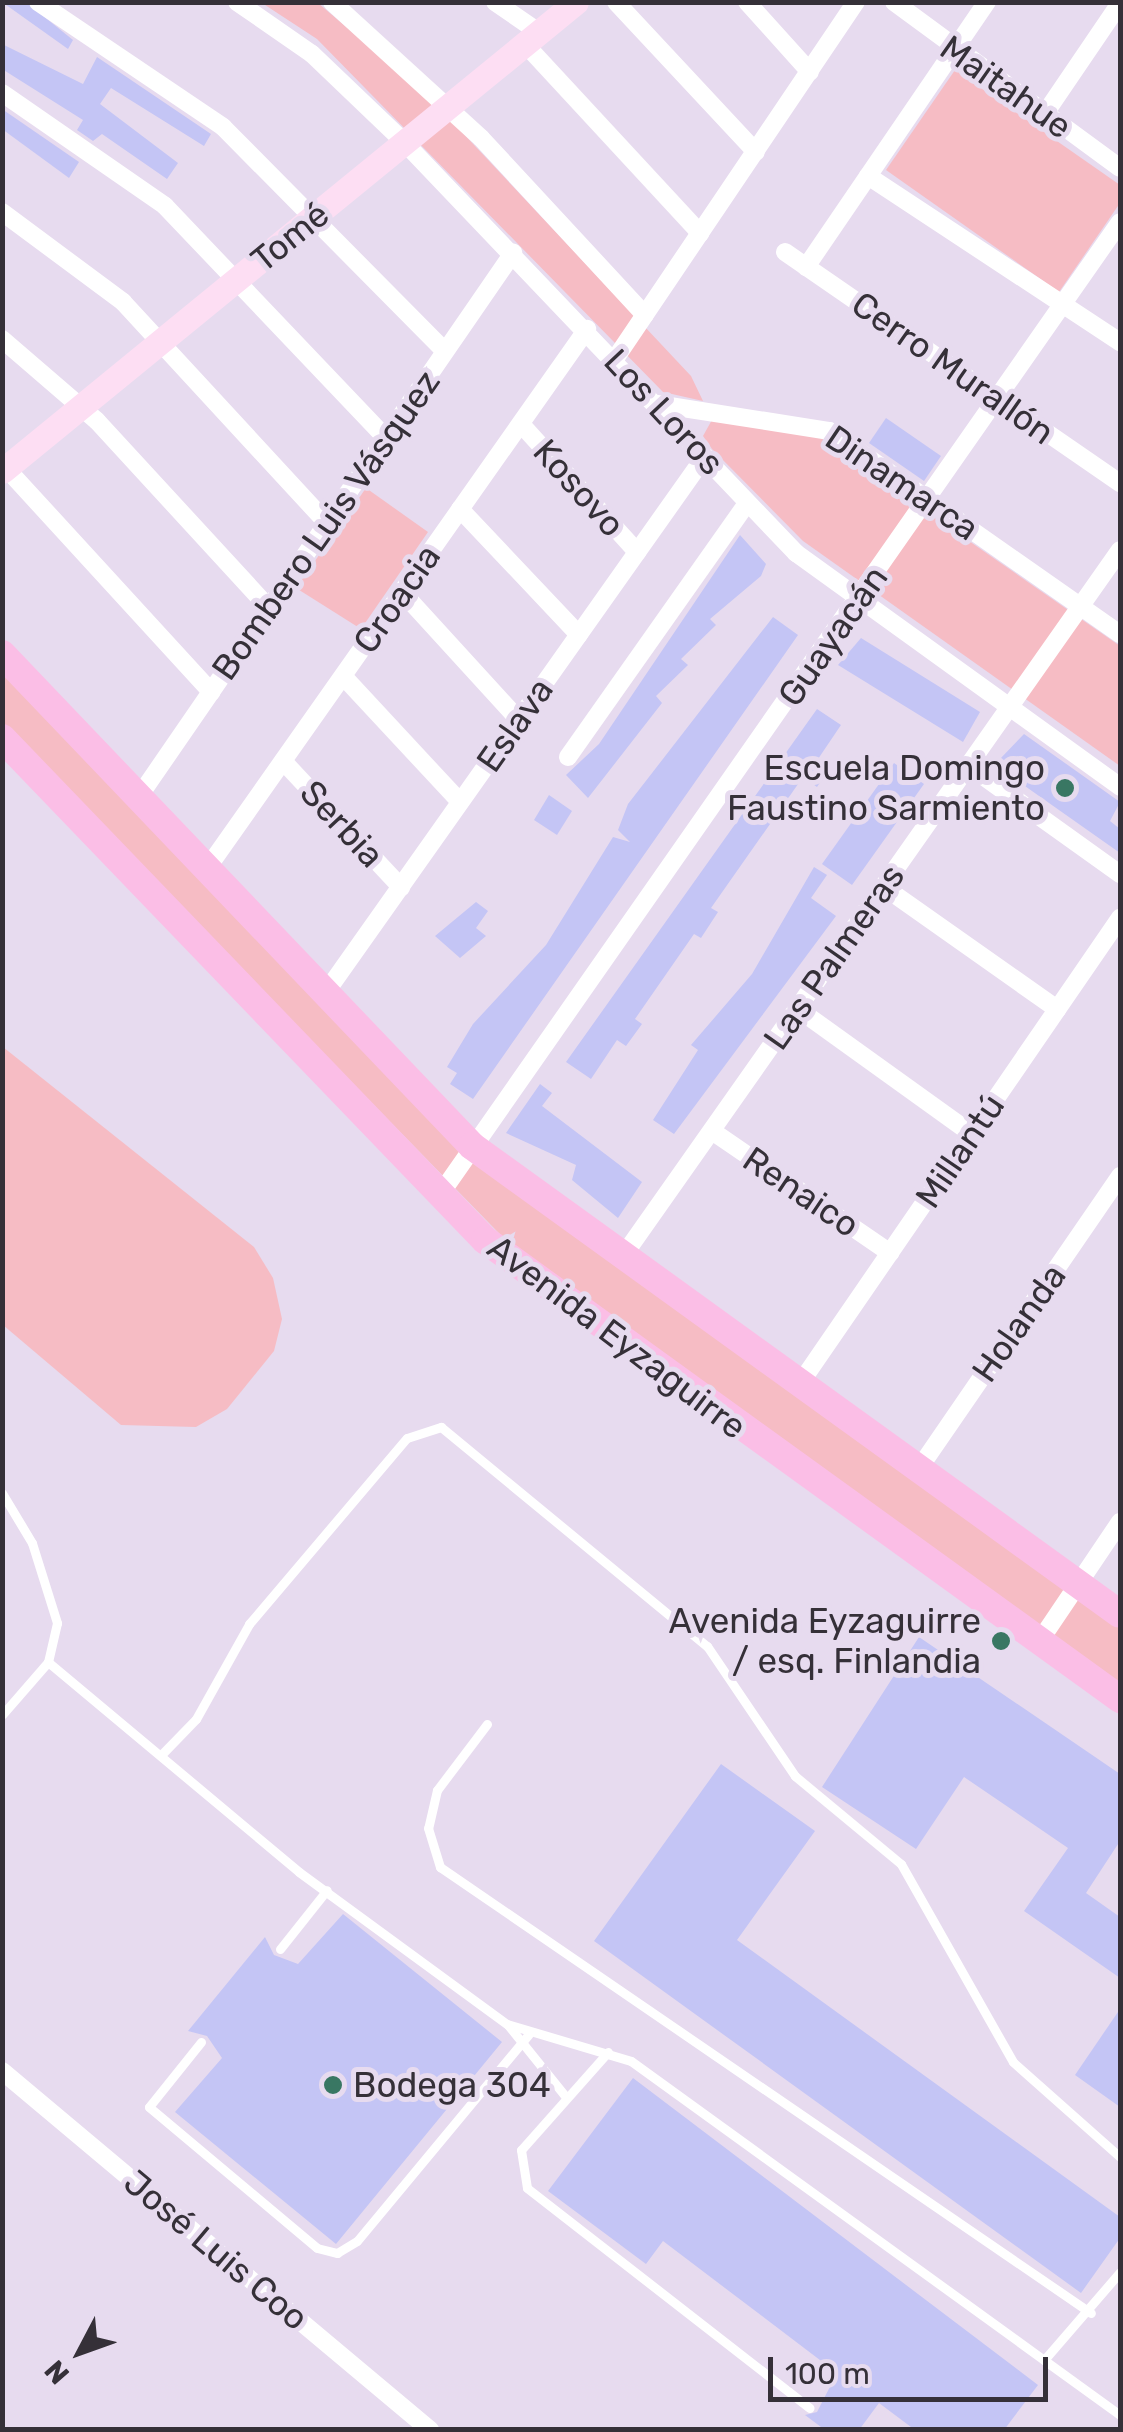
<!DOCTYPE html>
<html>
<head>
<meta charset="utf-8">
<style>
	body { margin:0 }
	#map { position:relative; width:1123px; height:2432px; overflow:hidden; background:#e7dbef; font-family:Rubik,sans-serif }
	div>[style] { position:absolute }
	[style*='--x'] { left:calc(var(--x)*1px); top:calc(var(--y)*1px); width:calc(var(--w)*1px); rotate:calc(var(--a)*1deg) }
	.green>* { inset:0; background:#f6bcc4 }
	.building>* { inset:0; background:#c4c5f5 }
	.lane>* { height:9px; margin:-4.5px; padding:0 4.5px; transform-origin:4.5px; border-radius:4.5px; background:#fff }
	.street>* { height:18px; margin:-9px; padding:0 9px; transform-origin:9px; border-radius:9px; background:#fff }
	.secondary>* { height:25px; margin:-12.5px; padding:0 12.5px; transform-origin:12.5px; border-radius:12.5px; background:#fddef3 }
	.primary>* { height:28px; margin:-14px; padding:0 14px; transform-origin:14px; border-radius:14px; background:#fbbee6 }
	.dots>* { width:28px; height:28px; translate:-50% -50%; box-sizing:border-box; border:5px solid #e7dbef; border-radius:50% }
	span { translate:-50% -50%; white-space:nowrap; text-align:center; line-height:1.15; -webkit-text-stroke:10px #e7dbef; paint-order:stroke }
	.street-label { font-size:35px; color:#353038 }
	.poi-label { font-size:35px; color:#353038 }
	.right { translate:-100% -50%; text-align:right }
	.left { translate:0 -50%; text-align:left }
	.frame { position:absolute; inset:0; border:5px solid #353038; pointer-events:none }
	.north { position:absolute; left:30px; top:2302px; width:100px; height:100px; -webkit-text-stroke:8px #e7dbef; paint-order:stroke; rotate:229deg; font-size:28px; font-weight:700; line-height:40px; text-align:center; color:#353038 }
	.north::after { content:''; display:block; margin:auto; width:35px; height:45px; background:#353038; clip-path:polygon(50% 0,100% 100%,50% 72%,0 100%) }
	.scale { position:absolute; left:768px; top:2357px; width:280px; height:45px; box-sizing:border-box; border:5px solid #353038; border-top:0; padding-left:12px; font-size:30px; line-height:35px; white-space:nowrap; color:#353038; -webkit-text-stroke:8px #e7dbef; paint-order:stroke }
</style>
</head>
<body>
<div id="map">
	<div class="green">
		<div style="clip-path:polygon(262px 3px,318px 3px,429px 97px,691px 376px,703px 401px,663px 392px,317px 39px)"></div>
		<div style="clip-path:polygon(955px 70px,1120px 185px,1120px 203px,1059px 292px,886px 170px)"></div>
		<div style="clip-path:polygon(713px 418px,818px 436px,1120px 646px,1120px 766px,803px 541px,712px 449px,703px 436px)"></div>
		<div style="clip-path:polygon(366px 488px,428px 532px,361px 629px,296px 588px)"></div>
		<div style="clip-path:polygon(2px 664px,442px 1129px,1120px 1622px,1120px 1686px,526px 1261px,3px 725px)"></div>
		<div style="clip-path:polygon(3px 1047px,254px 1247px,273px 1278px,282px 1319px,274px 1351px,227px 1409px,196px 1427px,121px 1425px,3px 1325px)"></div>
	</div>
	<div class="building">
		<div style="clip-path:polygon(2px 2px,26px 2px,73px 40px,68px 49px)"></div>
		<div style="clip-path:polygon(2px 44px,83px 84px,97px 57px,211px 134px,204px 146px,111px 88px,100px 104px,178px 163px,167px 179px,102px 134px,93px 141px,77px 130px,83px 120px,2px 69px)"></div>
		<div style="clip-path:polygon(2px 109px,79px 162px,69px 178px,2px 129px)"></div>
		<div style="clip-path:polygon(886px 418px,941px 456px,924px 481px,869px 443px)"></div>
		<div style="clip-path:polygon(740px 535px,766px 564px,761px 576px,710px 619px,716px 625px,681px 659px,688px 665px,656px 696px,662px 703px,588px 798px,566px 775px,599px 744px)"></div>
		<div style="clip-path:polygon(773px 617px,798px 635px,473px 1099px,450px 1084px,457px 1073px,447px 1067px,473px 1024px,546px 945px,613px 837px,630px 842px,618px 830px,628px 804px)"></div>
		<div style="clip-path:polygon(861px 638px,980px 712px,963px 742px,838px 665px)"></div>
		<div style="clip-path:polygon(817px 709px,841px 725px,816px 762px,828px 770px,817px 787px,803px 777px,711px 908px,718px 912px,701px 938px,694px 934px,635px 1019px,642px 1024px,626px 1046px,617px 1040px,591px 1079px,566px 1062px)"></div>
		<div style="clip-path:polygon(1024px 734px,1120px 802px,1110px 821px,1120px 829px,1120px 853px,1002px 770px,999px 760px)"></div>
		<div style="clip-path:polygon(894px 763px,924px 784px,852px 885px,822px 864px)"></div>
		<div style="clip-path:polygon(549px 795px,572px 811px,557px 835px,534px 820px)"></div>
		<div style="clip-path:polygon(814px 867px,827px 875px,811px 898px,836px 916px,674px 1134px,653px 1120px,698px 1050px,691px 1045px,752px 974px)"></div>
		<div style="clip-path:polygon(476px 902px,488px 911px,476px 928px,486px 936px,460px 958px,435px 936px)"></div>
		<div style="clip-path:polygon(540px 1084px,552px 1093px,542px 1106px,642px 1182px,618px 1218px,572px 1180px,576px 1165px,506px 1133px)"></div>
		<div style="clip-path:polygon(919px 1637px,1120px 1774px,1120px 1841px,1086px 1893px,1120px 1917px,1120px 1978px,1024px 1911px,1068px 1848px,964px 1777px,916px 1849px,822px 1787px)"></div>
		<div style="clip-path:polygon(721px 1764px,815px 1831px,737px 1940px,1120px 2217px,1120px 2238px,1081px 2293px,594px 1941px)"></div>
		<div style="clip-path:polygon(343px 1914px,502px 2042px,336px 2244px,175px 2112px,222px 2058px,207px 2036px,188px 2031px,265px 1937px,274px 1955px,298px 1964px)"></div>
		<div style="clip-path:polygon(1120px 2009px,1120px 2107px,1075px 2075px)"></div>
		<div style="clip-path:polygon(633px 2078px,1038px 2385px,1004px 2430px,915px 2430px,879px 2403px,859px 2430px,825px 2430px,805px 2415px,817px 2412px,837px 2373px,663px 2241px,646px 2264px,548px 2191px)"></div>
	</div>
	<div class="lane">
		<div style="--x:2;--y:1493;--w:58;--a:59"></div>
		<div style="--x:32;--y:1543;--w:84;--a:72.6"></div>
		<div style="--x:57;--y:1623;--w:40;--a:103"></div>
		<div style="--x:48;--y:1662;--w:70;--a:131"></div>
		<div style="--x:48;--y:1662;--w:327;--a:39.9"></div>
		<div style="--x:299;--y:1872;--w:258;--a:36.2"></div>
		<div style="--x:507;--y:2024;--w:129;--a:16.6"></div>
		<div style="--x:631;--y:2061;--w:510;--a:35.9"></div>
		<div style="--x:487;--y:1724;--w:83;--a:127.1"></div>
		<div style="--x:437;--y:1790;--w:39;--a:103"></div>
		<div style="--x:428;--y:1828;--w:41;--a:72.9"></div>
		<div style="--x:440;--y:1867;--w:789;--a:34.42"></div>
		<div style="--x:161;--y:1755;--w:50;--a:-45.8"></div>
		<div style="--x:196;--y:1719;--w:109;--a:-60.8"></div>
		<div style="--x:249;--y:1624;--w:244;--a:-49.7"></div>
		<div style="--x:407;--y:1438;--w:36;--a:-18"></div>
		<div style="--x:441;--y:1427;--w:345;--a:39.5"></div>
		<div style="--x:707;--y:1646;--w:157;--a:55.9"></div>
		<div style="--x:795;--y:1776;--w:138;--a:39.7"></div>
		<div style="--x:901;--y:1864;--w:227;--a:60.5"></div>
		<div style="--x:1013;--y:2062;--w:143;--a:41.6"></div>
		<div style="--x:280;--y:1949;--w:75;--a:-51.5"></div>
		<div style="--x:508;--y:2025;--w:91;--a:51.2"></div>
		<div style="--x:201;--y:2042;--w:83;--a:128.7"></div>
		<div style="--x:149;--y:2107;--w:219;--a:40"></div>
		<div style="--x:317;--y:2248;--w:21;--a:14"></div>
		<div style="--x:337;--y:2253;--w:23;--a:-31"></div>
		<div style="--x:357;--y:2241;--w:269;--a:-50.3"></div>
		<div style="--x:608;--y:2052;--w:131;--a:131.6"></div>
		<div style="--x:521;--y:2150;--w:38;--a:81"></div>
		<div style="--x:527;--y:2188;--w:358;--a:37.9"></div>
		<div style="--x:1120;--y:2272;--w:116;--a:130.8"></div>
		<div style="--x:1044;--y:2360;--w:94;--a:35.9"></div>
	</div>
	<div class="street">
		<div style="--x:38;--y:2;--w:223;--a:34"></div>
		<div style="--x:223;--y:127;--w:315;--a:45.3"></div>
		<div style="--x:237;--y:2;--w:91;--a:34.7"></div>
		<div style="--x:312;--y:54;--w:129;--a:43.7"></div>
		<div style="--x:405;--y:143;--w:567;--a:46.36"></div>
		<div style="--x:796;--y:553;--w:400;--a:35.8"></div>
		<div style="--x:332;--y:2;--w:202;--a:42.4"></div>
		<div style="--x:481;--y:138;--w:241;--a:47.2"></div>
		<div style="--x:495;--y:2;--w:55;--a:34.6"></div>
		<div style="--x:616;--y:2;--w:205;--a:47"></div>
		<div style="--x:747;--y:2;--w:94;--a:48"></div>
		<div style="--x:894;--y:2;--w:280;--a:36.3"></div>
		<div style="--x:525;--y:44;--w:258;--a:47.2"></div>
		<div style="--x:2;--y:93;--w:198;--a:34.7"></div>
		<div style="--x:165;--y:206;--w:320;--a:46.4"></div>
		<div style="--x:1044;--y:115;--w:135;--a:-55.8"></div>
		<div style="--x:868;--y:176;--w:302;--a:33.4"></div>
		<div style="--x:2;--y:212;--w:151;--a:36.6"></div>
		<div style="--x:123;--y:302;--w:301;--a:47.3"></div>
		<div style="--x:785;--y:252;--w:407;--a:34.6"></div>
		<div style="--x:806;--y:267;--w:321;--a:-55.7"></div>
		<div style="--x:2;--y:339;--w:125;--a:40.8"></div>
		<div style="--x:97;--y:421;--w:254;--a:47.4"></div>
		<div style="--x:615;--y:359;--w:431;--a:-56"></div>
		<div style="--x:657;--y:404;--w:175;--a:8.9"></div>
		<div style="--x:830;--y:431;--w:354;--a:35"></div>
		<div style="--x:521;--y:424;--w:173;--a:47.8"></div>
		<div style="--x:6;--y:468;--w:304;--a:47.5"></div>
		<div style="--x:460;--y:509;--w:173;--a:46.6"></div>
		<div style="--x:402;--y:592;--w:173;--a:47.6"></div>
		<div style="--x:343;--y:676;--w:172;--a:47.1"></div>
		<div style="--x:568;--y:757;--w:311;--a:-54.8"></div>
		<div style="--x:283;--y:761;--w:173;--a:46.9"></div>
		<div style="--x:969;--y:766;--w:186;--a:35.6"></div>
		<div style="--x:138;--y:798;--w:662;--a:-55.47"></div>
		<div style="--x:206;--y:870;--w:662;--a:-54.84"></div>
		<div style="--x:884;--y:887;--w:212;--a:35.2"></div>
		<div style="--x:324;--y:995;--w:660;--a:-54.74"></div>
		<div style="--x:798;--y:1009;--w:214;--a:35.7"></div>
		<div style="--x:712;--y:1131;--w:216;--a:34.4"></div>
		<div style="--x:439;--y:1196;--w:1188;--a:-55.04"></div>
		<div style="--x:621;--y:1259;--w:867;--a:-54.86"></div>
		<div style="--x:799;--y:1385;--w:567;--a:-55.5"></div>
		<div style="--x:918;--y:1470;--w:357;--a:-55.5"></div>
		<div style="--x:1039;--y:1642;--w:145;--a:-56"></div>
		<div style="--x:2;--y:2071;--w:559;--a:39.99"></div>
	</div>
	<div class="secondary">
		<div style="--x:2;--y:471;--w:741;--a:-39.25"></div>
	</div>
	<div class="primary">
		<div style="--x:2;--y:654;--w:680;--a:46.31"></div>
		<div style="--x:472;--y:1146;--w:799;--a:35.84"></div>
		<div style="--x:2;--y:738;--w:697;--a:46.11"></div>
		<div style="--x:485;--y:1240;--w:784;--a:35.86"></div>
	</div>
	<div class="dots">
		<div style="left:1065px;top:788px;background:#397763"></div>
		<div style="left:1001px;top:1641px;background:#397763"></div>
		<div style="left:333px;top:2085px;background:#397763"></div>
	</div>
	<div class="street-label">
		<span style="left:1006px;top:87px;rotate:35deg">Maitahue</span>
		<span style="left:290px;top:237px;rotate:-39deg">Tomé</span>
		<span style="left:953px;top:368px;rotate:35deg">Cerro Murallón</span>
		<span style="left:664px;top:412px;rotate:47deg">Los Loros</span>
		<span style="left:902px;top:483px;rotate:34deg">Dinamarca</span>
		<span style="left:579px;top:488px;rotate:48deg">Kosovo</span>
		<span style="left:326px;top:525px;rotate:-55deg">Bombero Luis Vásquez</span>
		<span style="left:397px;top:599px;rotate:-55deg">Croacia</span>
		<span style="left:833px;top:636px;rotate:-55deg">Guayacán</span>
		<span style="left:515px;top:725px;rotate:-55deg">Eslava</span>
		<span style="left:342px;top:824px;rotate:47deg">Serbia</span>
		<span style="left:834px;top:957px;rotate:-55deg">Las Palmeras</span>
		<span style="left:960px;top:1151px;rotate:-56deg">Millantú</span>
		<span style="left:801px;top:1192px;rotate:34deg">Renaico</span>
		<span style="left:1019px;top:1323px;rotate:-55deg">Holanda</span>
		<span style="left:617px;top:1337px;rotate:37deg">Avenida Eyzaguirre</span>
		<span style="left:216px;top:2250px;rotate:40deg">José Luis Coo</span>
	</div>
	<div class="poi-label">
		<span class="right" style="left:1045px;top:788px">Escuela Domingo<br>Faustino Sarmiento</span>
		<span class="right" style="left:981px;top:1641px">Avenida Eyzaguirre<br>/ esq. Finlandia</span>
		<span class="left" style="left:353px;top:2085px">Bodega 304</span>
	</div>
	<div class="frame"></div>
	<div class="north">N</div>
	<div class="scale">100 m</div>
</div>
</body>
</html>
